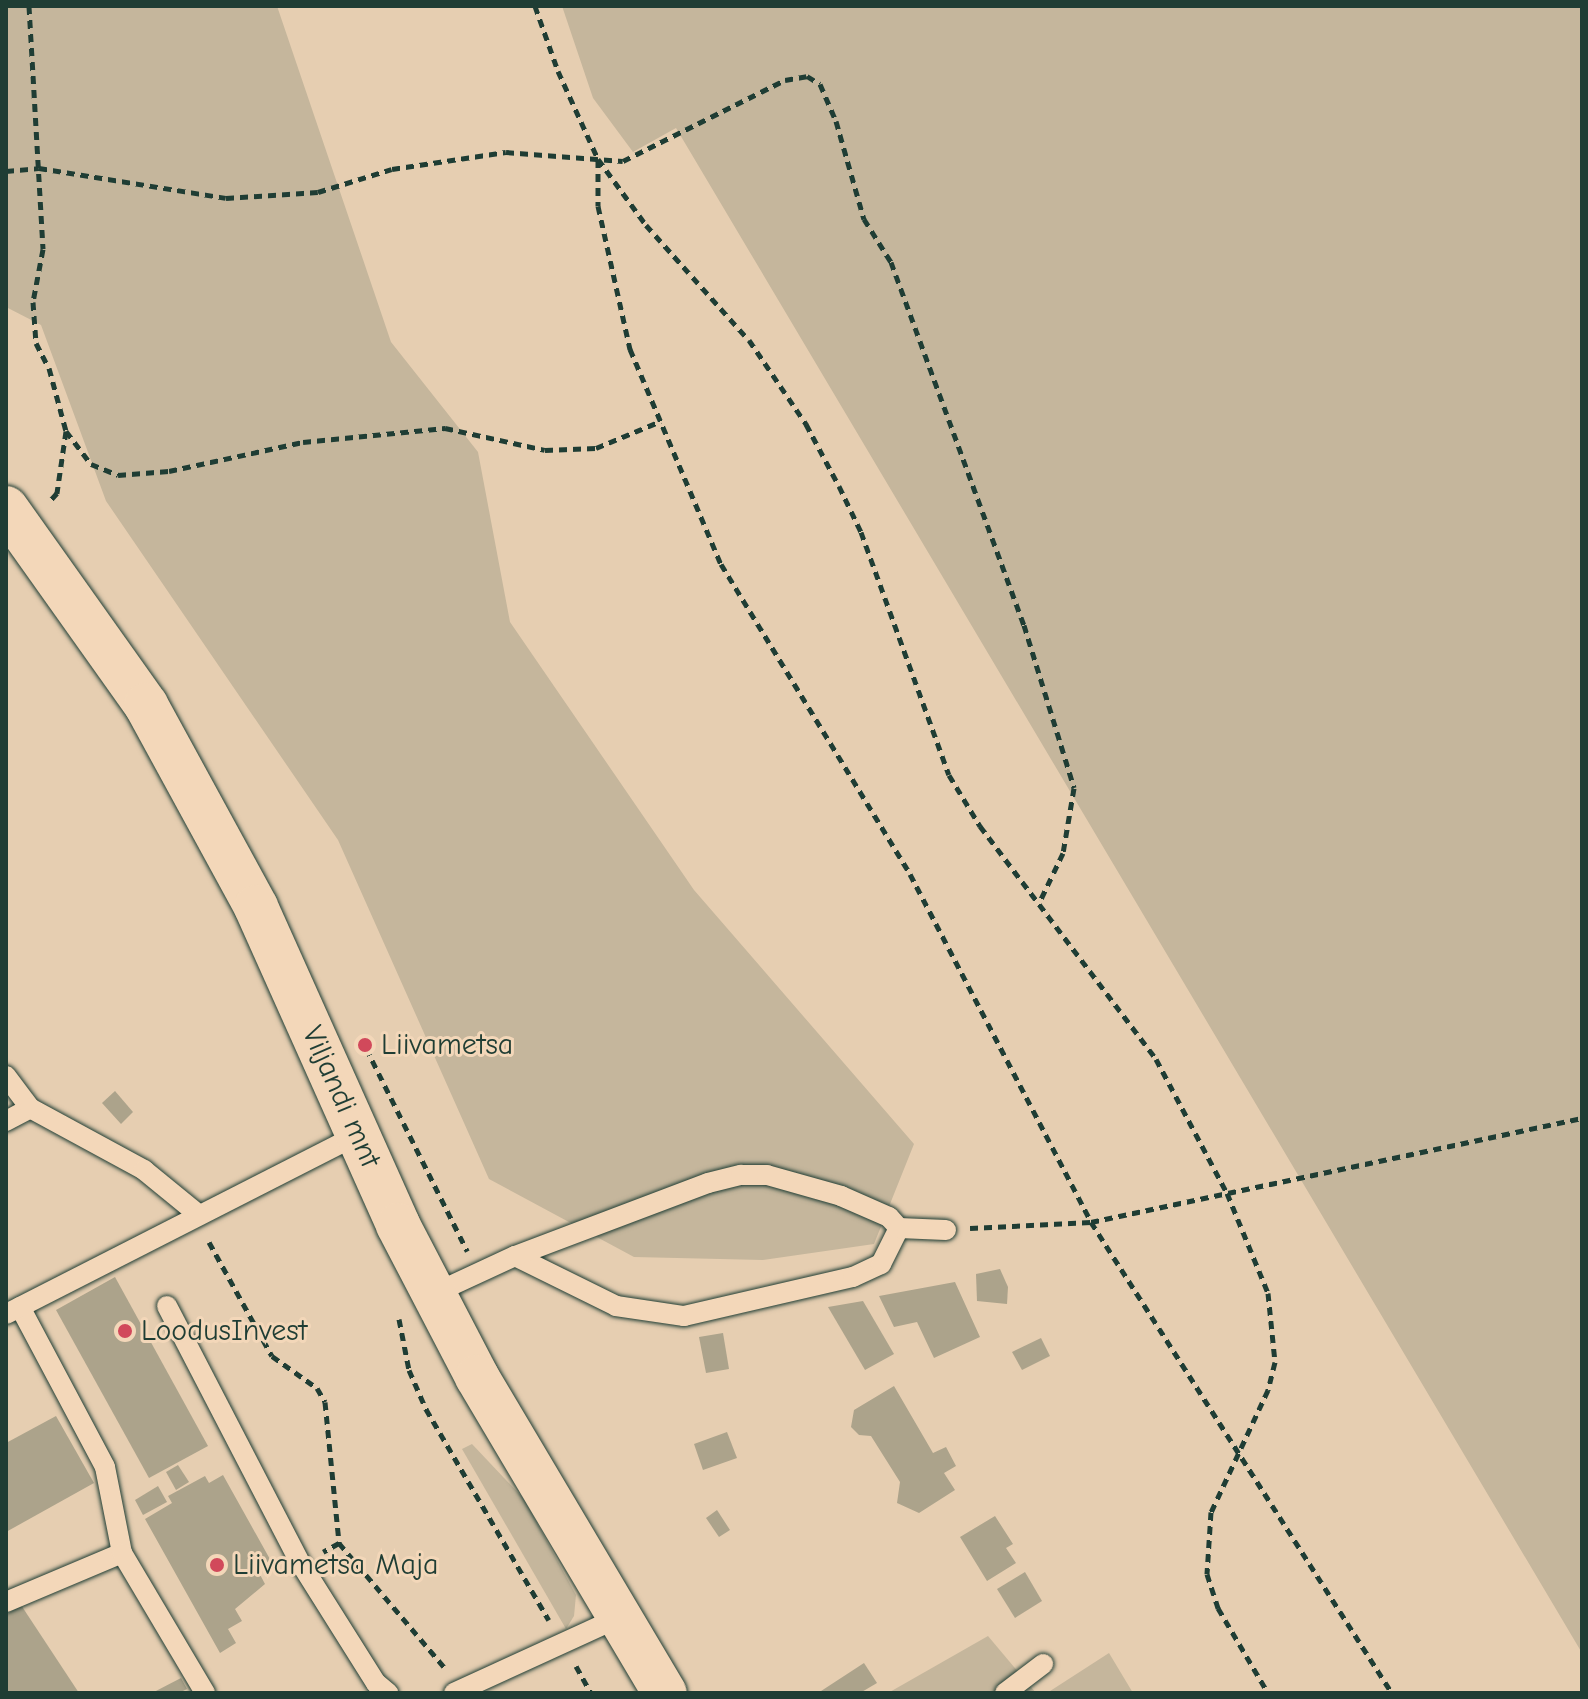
<!DOCTYPE html>
<html>
<head>
<meta charset="utf-8">
<style>
	body { margin:0 }
	#map { position:relative; width:1588px; height:1699px; overflow:hidden; background:#e6ceb1; font-family:"Comic Neue",sans-serif }
	div>[style] { position:absolute }
	[style*='--x'] { left:calc(var(--x)*1px); top:calc(var(--y)*1px); width:calc(var(--w)*1px); rotate:calc(var(--a)*1deg) }
	.green>* { inset:0; background:#c5b69c }
	.building>* { inset:0; background:#aca38b }
	.path>* { height:5px; margin-top:-2.5px; transform-origin:0; background:repeating-linear-gradient(90deg,#1f3d34 0 8px,transparent 0 14px) }
	.roads { filter:drop-shadow(0 0 2px #1f3d34) drop-shadow(0 0 2px #1f3d34) }
	.lane>* { height:20px; margin:-10px; padding:0 10px; transform-origin:10px; border-radius:10px; background:#f3d7b9 }
	.secondary>* { height:44px; margin:-22px; padding:0 22px; transform-origin:22px; border-radius:22px; background:#f3d7b9 }
	.dots>* { width:22px; height:22px; translate:-50% -50%; box-sizing:border-box; border:4px solid #f3d7b9; border-radius:50% }
	span { translate:-50% -50%; white-space:nowrap; text-align:center; line-height:1.15; -webkit-text-stroke:6px #f3d7b9; paint-order:stroke }
	.poi-label { font-size:30px; color:#1f3d34 }
	.left { translate:0 -50%; text-align:left }
	.street-label { font-size:30px; color:#1f3d34 }
	.frame { position:absolute; inset:0; border:8px solid #1f3d34; pointer-events:none }
</style>
</head>
<body>
<div id="map">
	<div class="green">
		<div style="clip-path:polygon(6px 6px,277px 6px,391px 342px,478px 452px,510px 622px,694px 890px,914px 1144px,874px 1244px,763px 1260px,634px 1257px,489px 1179px,338px 840px,106px 501px,41px 325px,6px 307px)"></div>
		<div style="clip-path:polygon(562px 6px,1582px 6px,1582px 1653px,676px 128px,633px 152px,593px 98px)"></div>
		<div style="clip-path:polygon(472px 1444px,524px 1499px,576px 1595px,574px 1616px,566px 1629px,462px 1449px)"></div>
		<div style="clip-path:polygon(988px 1636px,1036px 1693px,888px 1693px)"></div>
		<div style="clip-path:polygon(1109px 1653px,1133px 1693px,1047px 1693px)"></div>
	</div>
	<div class="building">
		<div style="clip-path:polygon(115px 1091px,133px 1112px,121px 1124px,102px 1103px)"></div>
		<div style="clip-path:polygon(1000px 1269px,1008px 1287px,1007px 1304px,977px 1301px,976px 1274px)"></div>
		<div style="clip-path:polygon(115px 1277px,208px 1446px,149px 1478px,56px 1310px)"></div>
		<div style="clip-path:polygon(955px 1282px,980px 1337px,934px 1358px,917px 1322px,894px 1327px,879px 1296px)"></div>
		<div style="clip-path:polygon(863px 1301px,894px 1354px,865px 1370px,828px 1307px)"></div>
		<div style="clip-path:polygon(723px 1333px,729px 1369px,706px 1373px,699px 1337px)"></div>
		<div style="clip-path:polygon(1041px 1338px,1050px 1356px,1022px 1370px,1012px 1352px)"></div>
		<div style="clip-path:polygon(894px 1386px,933px 1453px,946px 1447px,956px 1466px,944px 1473px,955px 1490px,919px 1513px,897px 1503px,900px 1482px,871px 1436px,859px 1435px,851px 1427px,854px 1410px)"></div>
		<div style="clip-path:polygon(56px 1416px,94px 1483px,6px 1532px,6px 1443px)"></div>
		<div style="clip-path:polygon(727px 1432px,737px 1458px,703px 1470px,694px 1444px)"></div>
		<div style="clip-path:polygon(178px 1465px,189px 1482px,176px 1490px,166px 1472px)"></div>
		<div style="clip-path:polygon(223px 1475px,271px 1561px,257px 1569px,265px 1584px,235px 1609px,242px 1621px,228px 1629px,236px 1643px,220px 1653px,145px 1519px,172px 1503px,168px 1496px,205px 1476px,209px 1483px)"></div>
		<div style="clip-path:polygon(158px 1486px,167px 1502px,143px 1515px,135px 1500px)"></div>
		<div style="clip-path:polygon(717px 1510px,730px 1530px,719px 1537px,706px 1518px)"></div>
		<div style="clip-path:polygon(995px 1516px,1013px 1544px,1006px 1548px,1016px 1563px,987px 1581px,960px 1537px)"></div>
		<div style="clip-path:polygon(1025px 1572px,1042px 1601px,1015px 1618px,997px 1589px)"></div>
		<div style="clip-path:polygon(21px 1605px,79px 1693px,6px 1693px,6px 1615px)"></div>
		<div style="clip-path:polygon(864px 1663px,877px 1683px,860px 1693px,818px 1693px)"></div>
		<div style="clip-path:polygon(181px 1678px,187px 1689px,179px 1693px,152px 1693px)"></div>
	</div>
	<div class="path">
		<div style="--x:29;--y:6;--w:243;--a:86.7"></div>
		<div style="--x:43;--y:249;--w:54;--a:100.7"></div>
		<div style="--x:33;--y:302;--w:41;--a:85.8"></div>
		<div style="--x:36;--y:343;--w:28;--a:63"></div>
		<div style="--x:49;--y:368;--w:65;--a:74.9"></div>
		<div style="--x:66;--y:431;--w:63;--a:98.3"></div>
		<div style="--x:57;--y:493;--w:12;--a:132"></div>
		<div style="--x:535;--y:6;--w:69;--a:70.5"></div>
		<div style="--x:558;--y:71;--w:97;--a:65.6"></div>
		<div style="--x:598;--y:159;--w:82;--a:54"></div>
		<div style="--x:646;--y:225;--w:154;--a:48.2"></div>
		<div style="--x:749;--y:340;--w:102;--a:55.8"></div>
		<div style="--x:806;--y:424;--w:70;--a:62"></div>
		<div style="--x:839;--y:486;--w:51;--a:64.4"></div>
		<div style="--x:861;--y:532;--w:258;--a:70.1"></div>
		<div style="--x:949;--y:775;--w:60;--a:58.7"></div>
		<div style="--x:980;--y:826;--w:292;--a:52.9"></div>
		<div style="--x:1156;--y:1059;--w:152;--a:62.1"></div>
		<div style="--x:1227;--y:1193;--w:108;--a:67.7"></div>
		<div style="--x:1268;--y:1293;--w:69;--a:84.2"></div>
		<div style="--x:1275;--y:1362;--w:29;--a:104"></div>
		<div style="--x:1268;--y:1390;--w:135;--a:115"></div>
		<div style="--x:1211;--y:1512;--w:62;--a:93.7"></div>
		<div style="--x:1207;--y:1574;--w:36;--a:72"></div>
		<div style="--x:1218;--y:1608;--w:99;--a:59.5"></div>
		<div style="--x:598;--y:160;--w:46;--a:90"></div>
		<div style="--x:598;--y:206;--w:147;--a:77.4"></div>
		<div style="--x:630;--y:349;--w:233;--a:67.1"></div>
		<div style="--x:721;--y:564;--w:363;--a:58.6"></div>
		<div style="--x:910;--y:874;--w:392;--a:62.5"></div>
		<div style="--x:1091;--y:1222;--w:559;--a:57.42"></div>
		<div style="--x:6;--y:171;--w:33;--a:-5"></div>
		<div style="--x:39;--y:168;--w:189;--a:9.1"></div>
		<div style="--x:226;--y:198;--w:92;--a:-3.7"></div>
		<div style="--x:318;--y:192;--w:77;--a:-17.3"></div>
		<div style="--x:392;--y:169;--w:115;--a:-8.5"></div>
		<div style="--x:506;--y:152;--w:117;--a:4.4"></div>
		<div style="--x:623;--y:161;--w:181;--a:-26.6"></div>
		<div style="--x:785;--y:80;--w:22;--a:-10"></div>
		<div style="--x:807;--y:76;--w:15;--a:32"></div>
		<div style="--x:820;--y:84;--w:40;--a:66.6"></div>
		<div style="--x:836;--y:121;--w:102;--a:74.1"></div>
		<div style="--x:864;--y:219;--w:51;--a:57.9"></div>
		<div style="--x:891;--y:262;--w:387;--a:69.9"></div>
		<div style="--x:1024;--y:625;--w:170;--a:72.9"></div>
		<div style="--x:1074;--y:788;--w:66;--a:99.6"></div>
		<div style="--x:1063;--y:853;--w:55;--a:115.6"></div>
		<div style="--x:66;--y:431;--w:41;--a:52.9"></div>
		<div style="--x:91;--y:464;--w:29;--a:22"></div>
		<div style="--x:118;--y:475;--w:51;--a:-4.5"></div>
		<div style="--x:169;--y:471;--w:137;--a:-12.2"></div>
		<div style="--x:303;--y:442;--w:143;--a:-5.6"></div>
		<div style="--x:445;--y:428;--w:102;--a:12.4"></div>
		<div style="--x:545;--y:450;--w:51;--a:-2.2"></div>
		<div style="--x:596;--y:448;--w:70;--a:-22.6"></div>
		<div style="--x:366;--y:1048;--w:227;--a:63.5"></div>
		<div style="--x:970;--y:1228;--w:121;--a:-2.8"></div>
		<div style="--x:1091;--y:1222;--w:502;--a:-11.96"></div>
		<div style="--x:209;--y:1242;--w:130;--a:61.1"></div>
		<div style="--x:272;--y:1356;--w:55;--a:35.4"></div>
		<div style="--x:317;--y:1388;--w:16;--a:60"></div>
		<div style="--x:325;--y:1402;--w:142;--a:84.3"></div>
		<div style="--x:339;--y:1543;--w:18;--a:151"></div>
		<div style="--x:399;--y:1319;--w:52;--a:78.9"></div>
		<div style="--x:409;--y:1370;--w:43;--a:66.4"></div>
		<div style="--x:426;--y:1409;--w:244;--a:59.8"></div>
		<div style="--x:339;--y:1543;--w:162;--a:49.7"></div>
		<div style="--x:576;--y:1666;--w:31;--a:61"></div>
	</div>
	<div class="roads">
		<div class="lane">
			<div style="--x:6;--y:1076;--w:40;--a:53"></div>
			<div style="--x:6;--y:1121;--w:27;--a:-28"></div>
			<div style="--x:30;--y:1108;--w:130;--a:28.5"></div>
			<div style="--x:144;--y:1170;--w:71;--a:39.3"></div>
			<div style="--x:515;--y:1256;--w:113;--a:26.3"></div>
			<div style="--x:616;--y:1306;--w:69;--a:8.4"></div>
			<div style="--x:684;--y:1316;--w:173;--a:-13"></div>
			<div style="--x:853;--y:1277;--w:31;--a:-25"></div>
			<div style="--x:881;--y:1264;--w:40;--a:-63.4"></div>
			<div style="--x:433;--y:1294;--w:90;--a:-24.9"></div>
			<div style="--x:515;--y:1256;--w:206;--a:-20.7"></div>
			<div style="--x:708;--y:1183;--w:34;--a:-14"></div>
			<div style="--x:741;--y:1175;--w:26;--a:0"></div>
			<div style="--x:767;--y:1175;--w:77;--a:15.8"></div>
			<div style="--x:841;--y:1196;--w:52;--a:23.6"></div>
			<div style="--x:889;--y:1217;--w:15;--a:48"></div>
			<div style="--x:899;--y:1228;--w:47;--a:2.4"></div>
			<div style="--x:167;--y:1306;--w:291;--a:62.6"></div>
			<div style="--x:301;--y:1564;--w:141;--a:57.8"></div>
			<div style="--x:376;--y:1683;--w:16;--a:40"></div>
			<div style="--x:20;--y:1307;--w:181;--a:62"></div>
			<div style="--x:105;--y:1467;--w:88;--a:78.8"></div>
			<div style="--x:6;--y:1314;--w:394;--a:-27"></div>
			<div style="--x:6;--y:1602;--w:126;--a:-22.9"></div>
			<div style="--x:122;--y:1553;--w:163;--a:59.3"></div>
			<div style="--x:454;--y:1693;--w:180;--a:-24.6"></div>
			<div style="--x:1005;--y:1693;--w:48;--a:-37.3"></div>
		</div>
		<div class="secondary">
			<div style="--x:6;--y:508;--w:242;--a:54.6"></div>
			<div style="--x:146;--y:705;--w:230;--a:61.4"></div>
			<div style="--x:256;--y:907;--w:348;--a:65.9"></div>
			<div style="--x:398;--y:1225;--w:171;--a:62.5"></div>
			<div style="--x:477;--y:1377;--w:368;--a:59.3"></div>
		</div>
	</div>
	<div class="dots">
		<div style="left:365px;top:1045px;background:#d1495b"></div>
		<div style="left:125px;top:1331px;background:#d1495b"></div>
		<div style="left:217px;top:1565px;background:#d1495b"></div>
	</div>
	<div class="poi-label">
		<span class="left" style="left:381px;top:1045px">Liivametsa</span>
		<span class="left" style="left:141px;top:1331px">LoodusInvest</span>
		<span class="left" style="left:233px;top:1565px">Liivametsa Maja</span>
	</div>
	<div class="street-label">
		<span style="left:341px;top:1097px;rotate:66deg">Viljandi mnt</span>
	</div>
	<div class="frame"></div>
</div>
</body>
</html>
